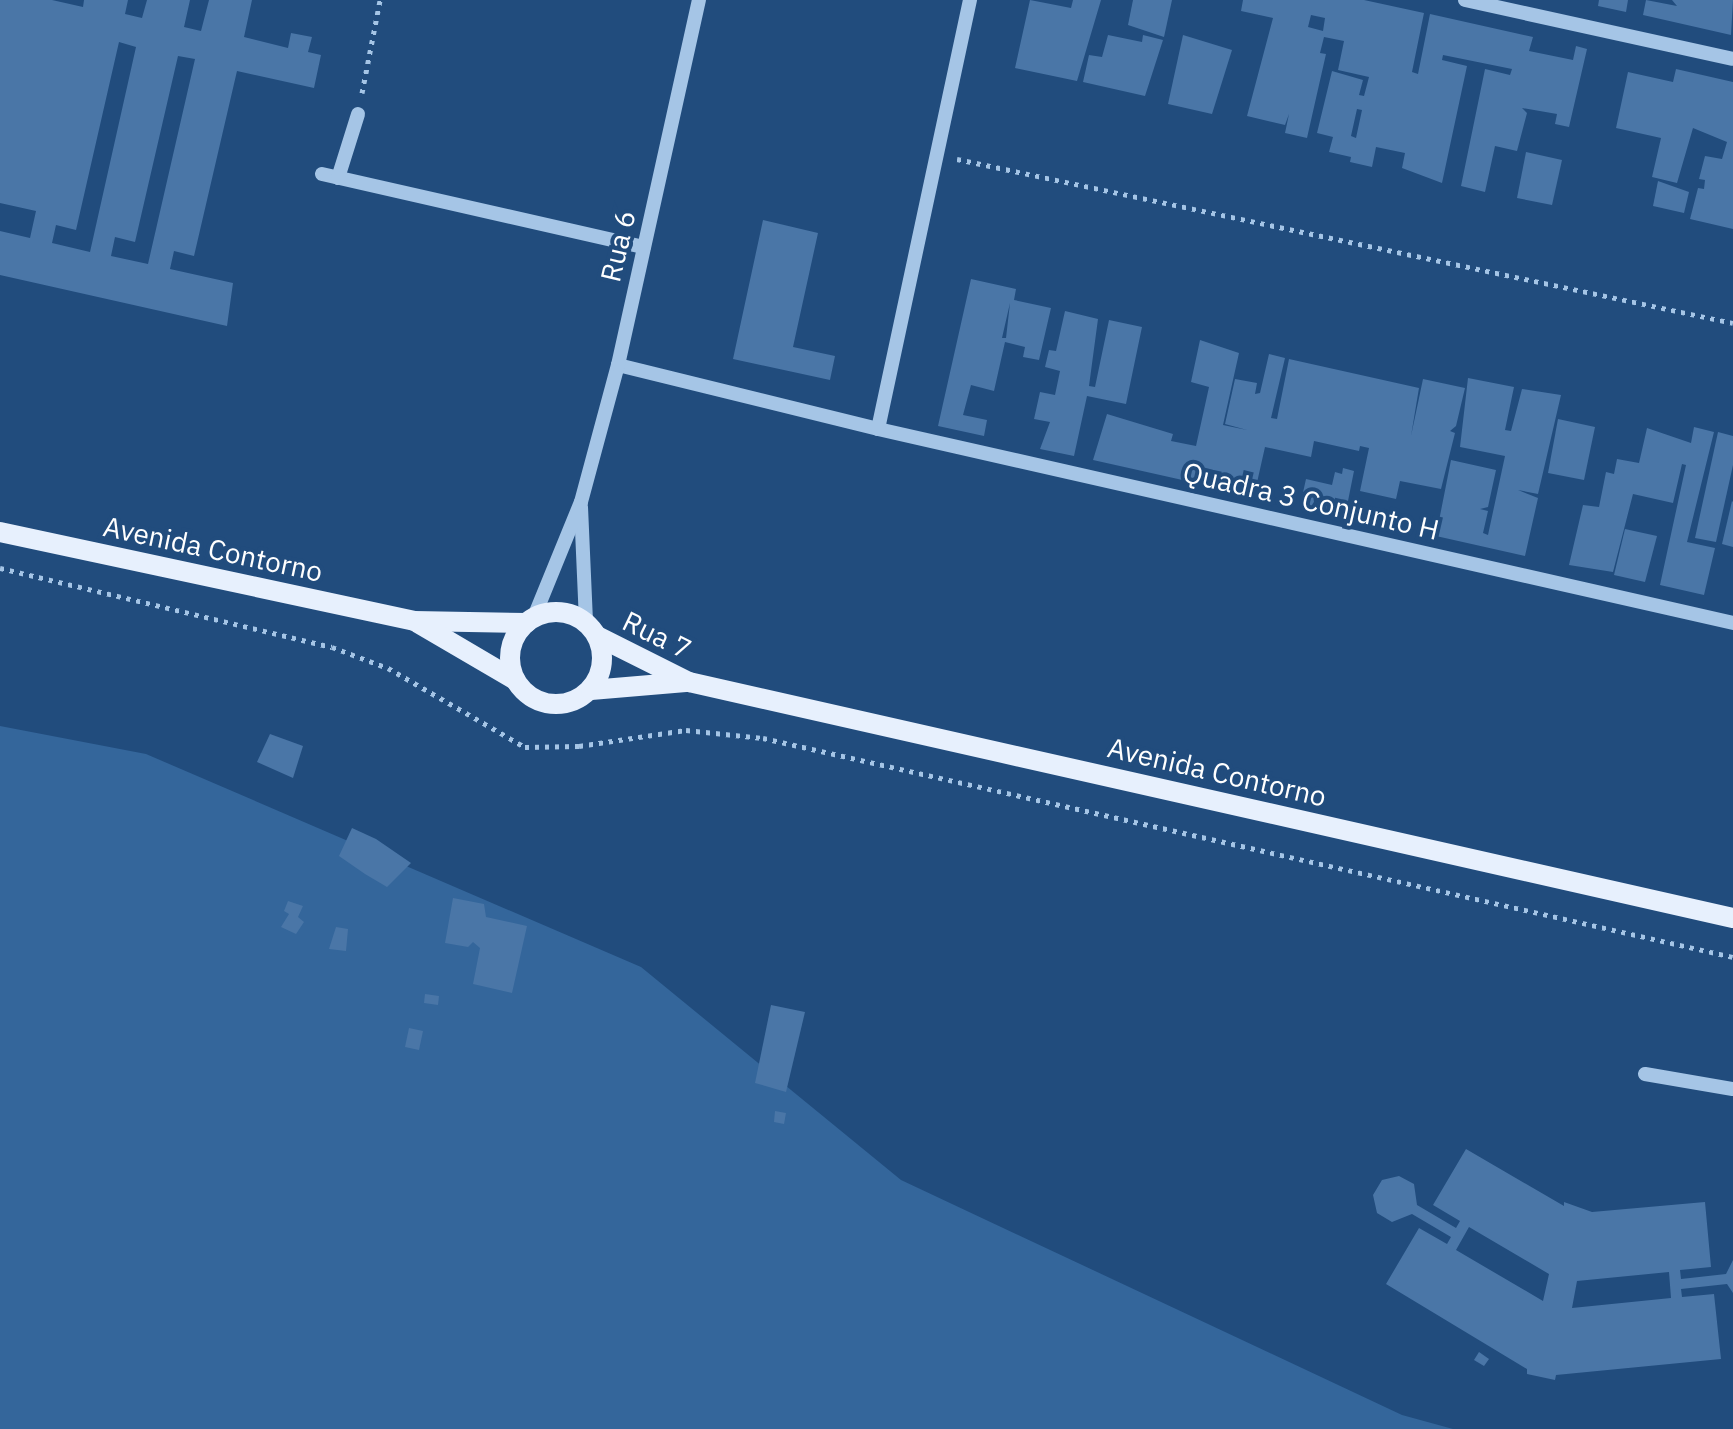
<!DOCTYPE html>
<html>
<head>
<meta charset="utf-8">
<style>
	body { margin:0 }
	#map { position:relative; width:1733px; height:1429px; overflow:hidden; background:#214c7d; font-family:"IBM Plex Sans",sans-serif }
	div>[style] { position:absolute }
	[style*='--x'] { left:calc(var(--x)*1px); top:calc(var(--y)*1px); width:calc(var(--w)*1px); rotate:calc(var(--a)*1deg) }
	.green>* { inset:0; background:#34669b }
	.building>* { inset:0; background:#4a76a7 }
	.path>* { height:5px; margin-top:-2.5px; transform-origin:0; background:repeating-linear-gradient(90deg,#a5c5e6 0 4px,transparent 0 10px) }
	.minor>* { height:14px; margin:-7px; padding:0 7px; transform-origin:7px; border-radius:7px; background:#a5c5e6 }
	.major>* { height:20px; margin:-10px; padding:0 10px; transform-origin:10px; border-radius:10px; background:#e7f0fd }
	.major>.ring { margin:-10px; padding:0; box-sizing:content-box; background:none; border:20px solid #e7f0fd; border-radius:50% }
	span { translate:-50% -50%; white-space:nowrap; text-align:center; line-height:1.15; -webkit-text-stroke:8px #214c7d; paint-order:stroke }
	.street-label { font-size:28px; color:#fff }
</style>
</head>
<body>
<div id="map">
	<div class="green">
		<div style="clip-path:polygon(0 726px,146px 754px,641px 967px,901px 1180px,1402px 1415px,1453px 1429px,0 1429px)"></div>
	</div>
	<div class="building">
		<div style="clip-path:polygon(evenodd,0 0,52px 0,83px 7px,84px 0,128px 0,125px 14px,142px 18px,147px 0,190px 0,184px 27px,201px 31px,209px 0,252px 0,244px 37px,288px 48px,291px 33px,312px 37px,308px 52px,321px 55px,314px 88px,237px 71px,194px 256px,174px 251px,170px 269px,233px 283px,227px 326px,0 275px,0 231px,30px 238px,36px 211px,0 203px,0 0,119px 42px,136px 47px,90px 252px,52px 243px,56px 225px,76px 230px,119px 42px,0 0,178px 56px,195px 59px,148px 264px,111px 256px,115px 237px,135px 242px,178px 56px)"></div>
		<div style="clip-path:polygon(1030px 0,1071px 8px,1073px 0,1101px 0,1077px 81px,1015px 68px)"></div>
		<div style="clip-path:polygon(1133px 0,1172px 0,1164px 37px,1128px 25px)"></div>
		<div style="clip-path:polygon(evenodd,1243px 0,1364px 0,1424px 13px,1412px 72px,1418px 74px,1430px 14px,1533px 37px,1529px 51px,1573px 60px,1576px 46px,1587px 49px,1569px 127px,1555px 124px,1557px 114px,1522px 108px,1527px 113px,1517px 151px,1495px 146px,1485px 192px,1461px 186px,1485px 69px,1510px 75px,1512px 69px,1443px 55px,1442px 60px,1467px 66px,1442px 183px,1402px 168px,1405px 153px,1376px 147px,1372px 167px,1350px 162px,1351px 157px,1329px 152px,1333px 137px,1317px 133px,1332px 71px,1363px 80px,1359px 95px,1364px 96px,1369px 77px,1338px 70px,1344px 41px,1324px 37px,1320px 53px,1326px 54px,1307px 138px,1285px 133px,1289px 114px,1285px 125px,1247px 116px,1273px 18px,1241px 11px,1243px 0,1311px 15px,1325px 18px,1323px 31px,1308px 27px,1311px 15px,1243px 0,1357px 109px,1362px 110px,1356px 138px,1351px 136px,1357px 109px)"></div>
		<div style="clip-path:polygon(1599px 0,1628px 0,1626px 12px,1598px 6px)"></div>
		<div style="clip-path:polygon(1646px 0,1677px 6px,1672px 0,1733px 0,1731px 35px,1643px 15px)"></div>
		<div style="clip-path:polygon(1108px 35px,1142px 42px,1143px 35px,1163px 40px,1145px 96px,1083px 82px,1089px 55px,1102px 57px)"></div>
		<div style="clip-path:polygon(1183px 35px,1232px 50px,1212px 114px,1168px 104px)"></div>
		<div style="clip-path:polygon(1676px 69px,1733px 82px,1733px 229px,1690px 219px,1698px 188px,1704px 189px,1705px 180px,1699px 179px,1705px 156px,1722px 159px,1727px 142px,1693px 128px,1677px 183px,1652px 177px,1661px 138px,1616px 128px,1628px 72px,1673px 82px)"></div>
		<div style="clip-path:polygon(1526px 152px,1562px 160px,1552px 205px,1517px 198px)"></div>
		<div style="clip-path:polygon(1658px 181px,1689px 192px,1684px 213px,1653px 206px)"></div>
		<div style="clip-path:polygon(763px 220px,818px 233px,793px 347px,835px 356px,830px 380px,733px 359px)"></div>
		<div style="clip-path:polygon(evenodd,971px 279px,1016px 289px,1014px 300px,1051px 308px,1039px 360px,1023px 357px,1025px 347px,1005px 342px,994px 391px,971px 385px,963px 415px,987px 420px,984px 436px,938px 426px,971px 279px,1010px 303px,1006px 338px,1002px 338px,1010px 303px)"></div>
		<div style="clip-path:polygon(1065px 311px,1098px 319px,1089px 386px,1095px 387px,1109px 320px,1142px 327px,1126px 404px,1087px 396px,1074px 456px,1040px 449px,1050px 422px,1034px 419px,1040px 392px,1055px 395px,1060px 371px,1045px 367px,1049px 350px,1056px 351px)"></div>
		<div style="clip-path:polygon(1200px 340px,1239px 353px,1223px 425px,1247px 430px,1225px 424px,1235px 379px,1257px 383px,1255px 394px,1260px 393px,1269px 354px,1285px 358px,1271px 418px,1277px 419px,1289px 359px,1419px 388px,1411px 436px,1423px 379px,1465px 388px,1456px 426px,1450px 431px,1455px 433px,1441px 489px,1400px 481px,1396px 499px,1360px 491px,1369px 448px,1360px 446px,1359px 451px,1314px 441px,1311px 457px,1265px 447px,1254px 496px,1093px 460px,1107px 414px,1173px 434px,1171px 441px,1196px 446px,1209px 387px,1191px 382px)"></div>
		<div style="clip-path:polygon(1468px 378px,1514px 387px,1505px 430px,1511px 431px,1522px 389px,1561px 395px,1538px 494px,1518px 490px,1538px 498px,1525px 556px,1436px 536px,1451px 460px,1496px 470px,1488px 507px,1480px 509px,1488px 511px,1483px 533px,1488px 535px,1505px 456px,1460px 447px)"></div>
		<div style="clip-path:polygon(1558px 419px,1595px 427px,1584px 480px,1548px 473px)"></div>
		<div style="clip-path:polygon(1694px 427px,1714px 432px,1687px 542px,1715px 548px,1704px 595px,1660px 585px,1686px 465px,1682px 464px,1673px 503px,1633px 494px,1613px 572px,1569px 565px,1583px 505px,1599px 507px,1606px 472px,1614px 474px,1617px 459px,1639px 463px,1647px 428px,1691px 443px)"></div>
		<div style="clip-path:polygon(1718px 432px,1733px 436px,1733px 465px,1716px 542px,1695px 538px)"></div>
		<div style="clip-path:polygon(1343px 468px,1354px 471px,1345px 516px,1300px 506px,1306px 479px,1332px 485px,1335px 472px,1342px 474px)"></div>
		<div style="clip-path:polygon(1732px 501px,1733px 502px,1733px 547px,1722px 544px)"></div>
		<div style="clip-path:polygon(1625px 529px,1657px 536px,1645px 582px,1614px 575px)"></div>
		<div style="clip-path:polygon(270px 734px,303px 746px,293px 778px,257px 762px)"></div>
		<div style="clip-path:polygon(352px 828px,376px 839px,411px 863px,387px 887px,365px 874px,339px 856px)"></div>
		<div style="clip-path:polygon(453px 898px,484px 904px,486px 917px,527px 926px,512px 993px,473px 984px,480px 948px,473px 942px,468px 947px,445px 943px)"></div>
		<div style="clip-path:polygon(288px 901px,303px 906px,298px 917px,304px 922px,296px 934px,281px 927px,289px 914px,284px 911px)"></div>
		<div style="clip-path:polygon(336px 927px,348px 929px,346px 951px,329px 949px)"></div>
		<div style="clip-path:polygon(425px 994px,439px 996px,438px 1005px,424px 1003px)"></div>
		<div style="clip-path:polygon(771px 1005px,805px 1012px,786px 1092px,755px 1083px)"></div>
		<div style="clip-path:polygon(409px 1028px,423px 1031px,419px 1050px,405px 1047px)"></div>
		<div style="clip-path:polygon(775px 1111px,786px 1113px,784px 1124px,774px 1122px)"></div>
		<div style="clip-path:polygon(evenodd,1466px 1149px,1564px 1206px,1564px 1202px,1592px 1212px,1705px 1202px,1711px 1267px,1680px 1270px,1681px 1279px,1726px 1274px,1733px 1260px,1733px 1293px,1727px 1284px,1681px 1289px,1682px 1297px,1714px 1294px,1721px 1359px,1556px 1375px,1555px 1380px,1527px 1374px,1527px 1369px,1386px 1284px,1419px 1228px,1447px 1244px,1451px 1237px,1412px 1214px,1392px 1222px,1377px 1213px,1373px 1195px,1382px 1180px,1399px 1176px,1414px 1184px,1417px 1205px,1456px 1228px,1460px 1221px,1433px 1205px,1466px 1149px,1469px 1227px,1549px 1274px,1543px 1301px,1456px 1250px,1469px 1227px,1466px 1149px,1669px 1272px,1671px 1298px,1572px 1308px,1577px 1281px,1669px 1272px)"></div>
		<div style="clip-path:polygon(1479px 1352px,1489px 1359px,1484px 1366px,1474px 1360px)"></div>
	</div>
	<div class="path">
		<div style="--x:362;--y:93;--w:95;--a:-79"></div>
		<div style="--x:957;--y:159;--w:793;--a:11.93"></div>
		<div style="--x:0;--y:568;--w:341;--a:13.4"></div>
		<div style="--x:332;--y:647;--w:60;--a:20.6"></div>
		<div style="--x:388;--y:668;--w:158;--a:30"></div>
		<div style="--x:525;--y:747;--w:54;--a:-1.1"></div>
		<div style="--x:579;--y:746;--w:108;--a:-8.5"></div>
		<div style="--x:686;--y:730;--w:77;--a:5.9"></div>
		<div style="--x:763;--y:738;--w:994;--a:12.72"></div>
	</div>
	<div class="minor">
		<div style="--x:1465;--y:0;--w:274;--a:12.4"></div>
		<div style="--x:322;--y:174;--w:330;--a:12.8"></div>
		<div style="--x:338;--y:178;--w:67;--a:-72.6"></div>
		<div style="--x:618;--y:365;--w:268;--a:13.8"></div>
		<div style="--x:878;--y:429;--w:877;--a:12.78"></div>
		<div style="--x:878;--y:429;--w:439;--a:-77.9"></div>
		<div style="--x:581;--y:507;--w:116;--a:87.5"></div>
		<div style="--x:534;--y:617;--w:124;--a:-67.8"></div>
		<div style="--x:581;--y:502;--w:142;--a:-74.9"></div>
		<div style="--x:618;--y:365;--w:374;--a:-77.5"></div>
		<div style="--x:1645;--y:1074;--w:89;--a:9.7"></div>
	</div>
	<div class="major">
		<div style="--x:0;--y:532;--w:423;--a:12.1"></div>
		<div style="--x:414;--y:621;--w:112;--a:1"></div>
		<div class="ring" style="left:510px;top:612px;width:72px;height:72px"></div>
		<div style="--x:418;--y:623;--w:113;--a:30.4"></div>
		<div style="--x:597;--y:636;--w:103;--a:26.6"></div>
		<div style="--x:689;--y:682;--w:1070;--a:12.74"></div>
		<div style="--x:591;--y:690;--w:95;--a:-4.8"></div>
	</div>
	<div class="street-label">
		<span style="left:618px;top:246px;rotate:-77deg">Rua 6</span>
		<span style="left:1311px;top:501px;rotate:13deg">Quadra 3 Conjunto H</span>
		<span style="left:213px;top:549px;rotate:12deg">Avenida Contorno</span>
		<span style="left:657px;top:635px;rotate:26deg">Rua 7</span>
		<span style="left:1217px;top:772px;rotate:13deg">Avenida Contorno</span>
	</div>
</div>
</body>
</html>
